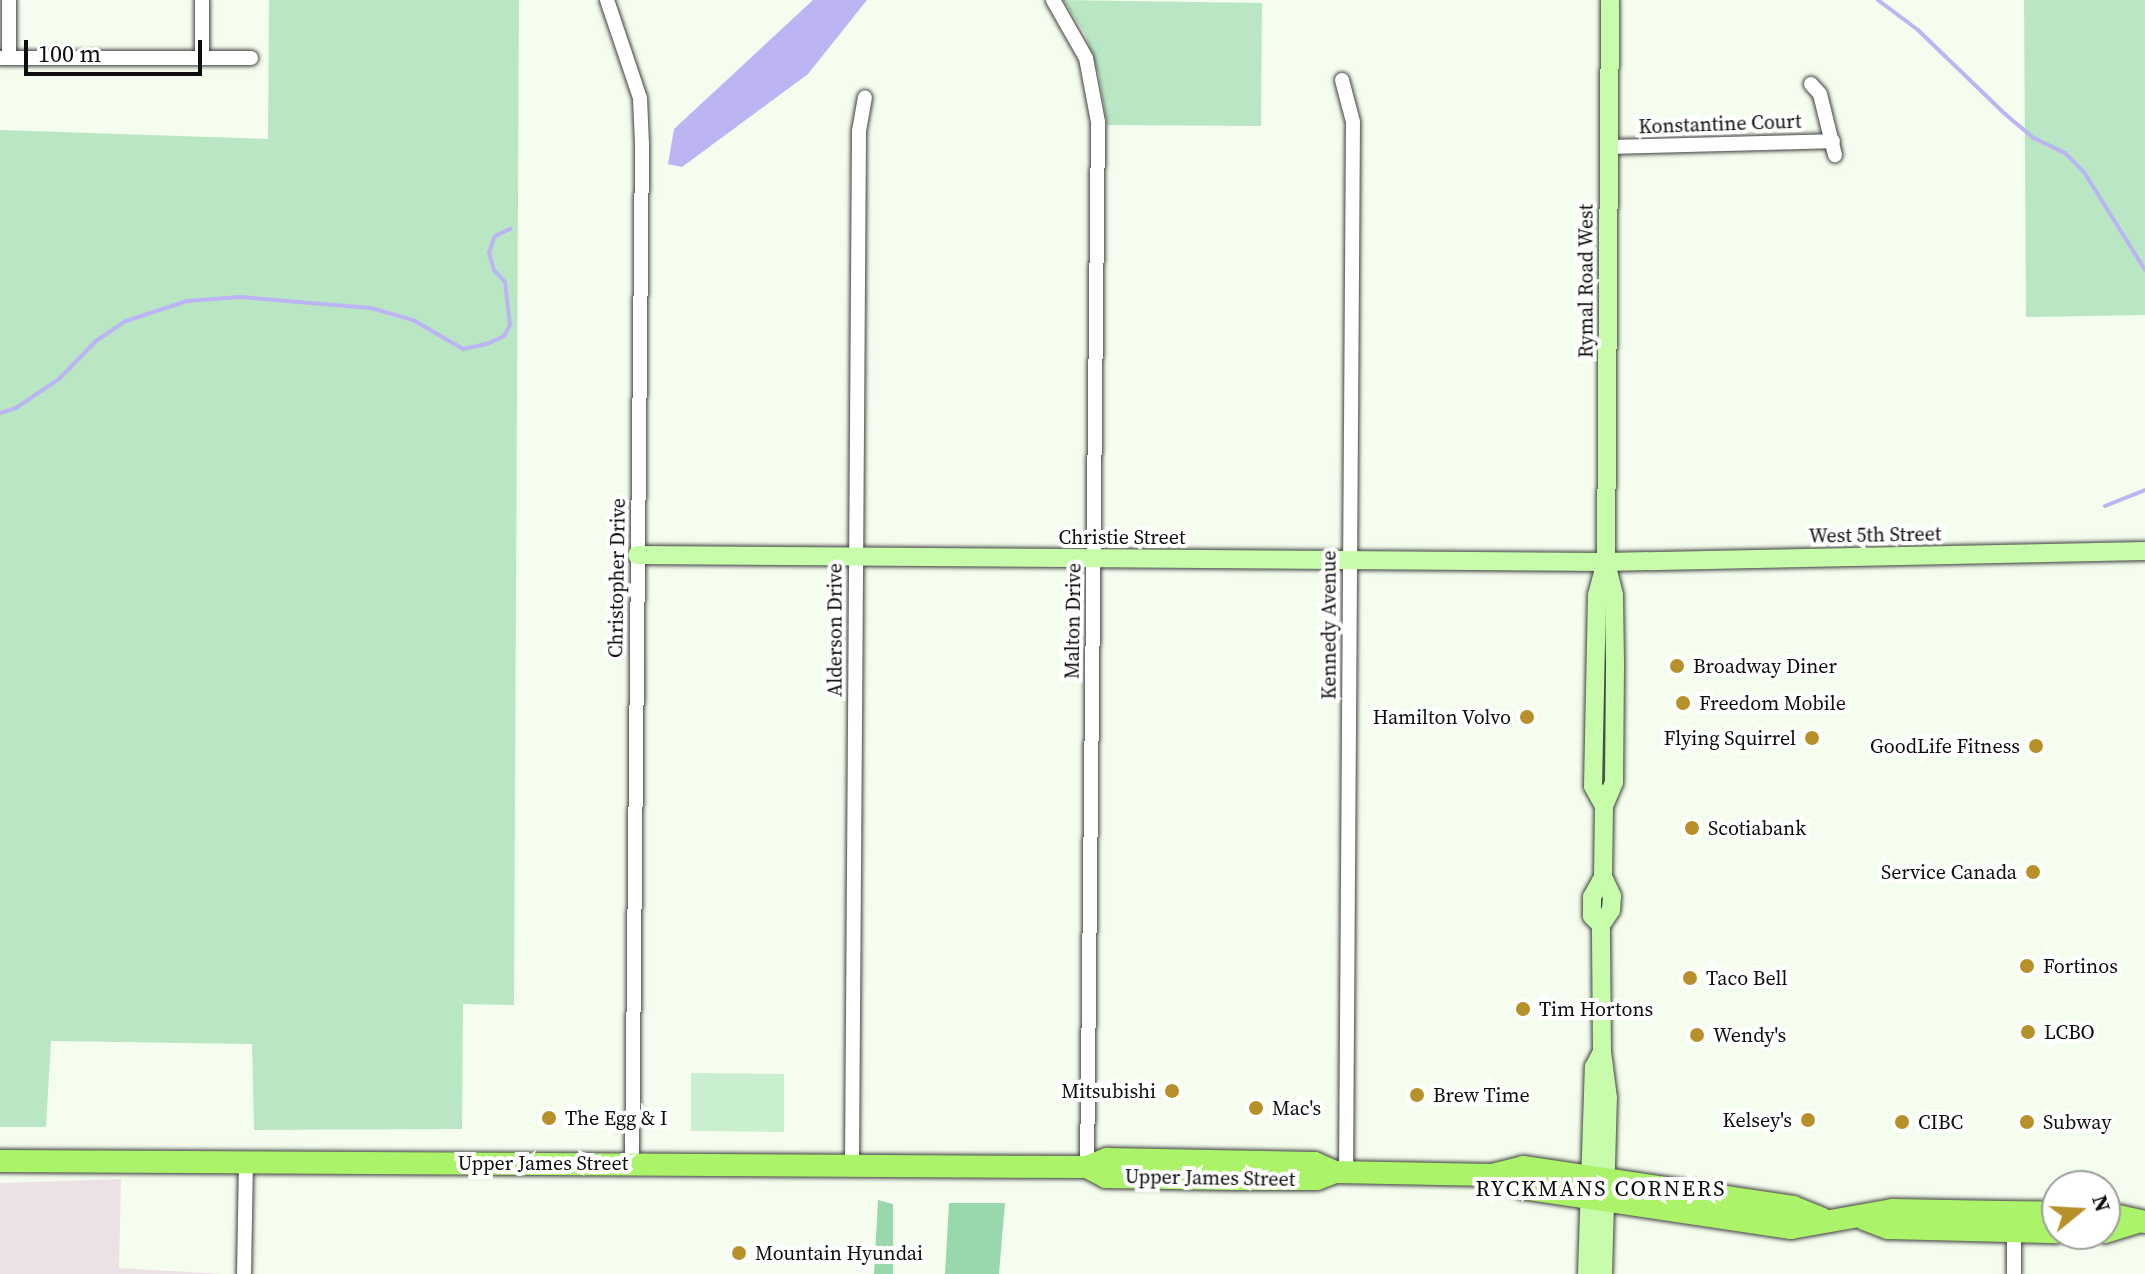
<!DOCTYPE html>
<html>
<head>
<meta charset="utf-8">
<style>
	body { margin:0 }
	#map { position:relative; width:2145px; height:1274px; overflow:hidden; background:#f5feee; font-family:"Source Serif 4",serif }
	div>[style] { position:absolute }
	[style*='--x'] { left:calc(var(--x)*1px); top:calc(var(--y)*1px); width:calc(var(--w)*1px); rotate:calc(var(--a)*1deg) }
	.industrial>* { inset:0; background:#ece2e5 }
	.green>* { inset:0; background:#b9e7c4 }
	.forest>* { inset:0; background:#99d8ac }
	.pitch>* { inset:0; background:#caefce }
	.water>* { inset:0; background:#bdb4f4 }
	.stream>* { height:4px; margin:-2px; padding:0 2px; transform-origin:2px; border-radius:2px; background:#bdb4f4 }
	.roads { filter:drop-shadow(0 0 2px #404040) drop-shadow(0 0 2px #404040) }
	.street>* { height:14px; margin:-7px; padding:0 7px; transform-origin:7px; border-radius:7px; background:#fff }
	.secondary>* { height:18px; margin:-9px; padding:0 9px; transform-origin:9px; border-radius:9px; background:#c7fcab }
	.primary>* { height:22px; margin:-11px; padding:0 11px; transform-origin:11px; border-radius:11px; background:#abf369 }
	.dots>* { width:22px; height:22px; translate:-50% -50%; box-sizing:border-box; border:4px solid #fff; border-radius:50% }
	span { translate:-50% -50%; white-space:nowrap; text-align:center; line-height:1.15; -webkit-text-stroke:8px #fff; paint-order:stroke }
	.street-label { font-size:20px; color:#0d0d0d }
	.poi-label { font-size:20px; color:#0d0d0d }
	.left { translate:0 -50%; text-align:left }
	.right { translate:-100% -50%; text-align:right }
	.neighbourhood-label { font-size:22px; color:#0d0d0d; letter-spacing:2px }
	.north { position:absolute; left:2041px; top:1170px; width:80px; height:80px; box-sizing:border-box; background:#fff; border:2px solid #9e9e9e; border-radius:50%; rotate:72deg; font-size:22px; font-weight:700; line-height:32px; text-align:center; color:#0d0d0d }
	.north::after { content:''; display:block; margin:auto; width:28px; height:36px; background:#b8902a; clip-path:polygon(50% 0,100% 100%,50% 72%,0 100%) }
	.scale { position:absolute; left:24px; top:40px; width:178px; height:36px; box-sizing:border-box; border:4px solid #0d0d0d; border-top:0; padding-left:10px; font-size:24px; line-height:28px; white-space:nowrap; color:#0d0d0d; -webkit-text-stroke:6px #fff; paint-order:stroke }
</style>
</head>
<body>
<div id="map">
	<div class="industrial">
		<div style="clip-path:polygon(121px 1179px,119px 1268px,223px 1274px,0 1274px,0 1183px)"></div>
	</div>
	<div class="green">
		<div style="clip-path:polygon(269px 0,519px 0,514px 1005px,463px 1004px,462px 1129px,254px 1130px,252px 1044px,51px 1041px,46px 1127px,0 1127px,0 130px,268px 139px)"></div>
		<div style="clip-path:polygon(1063px 0,1262px 3px,1261px 126px,1107px 125px,1099px 75px,1085px 33px)"></div>
		<div style="clip-path:polygon(2024px 0,2145px 0,2145px 315px,2026px 317px)"></div>
	</div>
	<div class="forest">
		<div style="clip-path:polygon(878px 1200px,893px 1204px,893px 1274px,874px 1274px)"></div>
		<div style="clip-path:polygon(949px 1203px,1005px 1203px,999px 1274px,945px 1274px)"></div>
	</div>
	<div class="pitch">
		<div style="clip-path:polygon(691px 1073px,784px 1074px,784px 1132px,691px 1131px)"></div>
	</div>
	<div class="water">
		<div style="clip-path:polygon(813px 0,867px 0,808px 74px,682px 167px,668px 164px,674px 129px)"></div>
	</div>
	<div class="stream">
		<div style="--x:1878;--y:0;--w:50;--a:36.9"></div>
		<div style="--x:1918;--y:30;--w:121;--a:44"></div>
		<div style="--x:2005;--y:114;--w:38;--a:40"></div>
		<div style="--x:2034;--y:138;--w:34;--a:26"></div>
		<div style="--x:2065;--y:153;--w:27;--a:45"></div>
		<div style="--x:2084;--y:172;--w:115;--a:58.1"></div>
		<div style="--x:0;--y:413;--w:17;--a:-17"></div>
		<div style="--x:16;--y:408;--w:52;--a:-34"></div>
		<div style="--x:59;--y:379;--w:53;--a:-45.8"></div>
		<div style="--x:96;--y:341;--w:36;--a:-34"></div>
		<div style="--x:126;--y:321;--w:64;--a:-18.2"></div>
		<div style="--x:187;--y:301;--w:53;--a:-4.3"></div>
		<div style="--x:240;--y:297;--w:131;--a:4.8"></div>
		<div style="--x:371;--y:308;--w:44;--a:15.9"></div>
		<div style="--x:413;--y:320;--w:58;--a:30.1"></div>
		<div style="--x:463;--y:349;--w:25;--a:-12"></div>
		<div style="--x:487;--y:344;--w:19;--a:-25"></div>
		<div style="--x:504;--y:336;--w:13;--a:-61"></div>
		<div style="--x:510;--y:325;--w:43;--a:-96.6"></div>
		<div style="--x:505;--y:282;--w:16;--a:-133"></div>
		<div style="--x:494;--y:270;--w:18;--a:-106"></div>
		<div style="--x:489;--y:253;--w:18;--a:-71"></div>
		<div style="--x:495;--y:236;--w:17;--a:-25"></div>
		<div style="--x:2105;--y:506;--w:43;--a:-21.8"></div>
	</div>
	<div class="roads">
		<div class="street">
			<div style="--x:202;--y:0;--w:58;--a:90"></div>
			<div style="--x:607;--y:0;--w:103;--a:71.4"></div>
			<div style="--x:640;--y:98;--w:46;--a:87.5"></div>
			<div style="--x:642;--y:144;--w:1019;--a:90.56"></div>
			<div style="--x:1053;--y:0;--w:67;--a:60.4"></div>
			<div style="--x:1086;--y:58;--w:65;--a:79.4"></div>
			<div style="--x:1098;--y:122;--w:1045;--a:90.6"></div>
			<div style="--x:0;--y:58;--w:251;--a:0"></div>
			<div style="--x:9;--y:58;--w:58;--a:-90"></div>
			<div style="--x:1342;--y:80;--w:43;--a:75.3"></div>
			<div style="--x:1353;--y:122;--w:1050;--a:90.38"></div>
			<div style="--x:1811;--y:84;--w:13;--a:48"></div>
			<div style="--x:1820;--y:94;--w:63;--a:76.2"></div>
			<div style="--x:1607;--y:147;--w:226;--a:-1.5"></div>
			<div style="--x:852;--y:1163;--w:1032;--a:-89.61"></div>
			<div style="--x:859;--y:131;--w:34;--a:-80"></div>
			<div style="--x:2014;--y:1222;--w:52;--a:90"></div>
			<div style="--x:244;--y:1274;--w:112;--a:-89"></div>
		</div>
		<div class="secondary">
			<div style="--x:637;--y:555;--w:969;--a:0.41"></div>
			<div style="--x:1606;--y:562;--w:539;--a:-1.17"></div>
			<div style="--x:1604;--y:806;--w:23;--a:-119"></div>
			<div style="--x:1593;--y:786;--w:191;--a:-88.8"></div>
			<div style="--x:1597;--y:595;--w:31;--a:-75"></div>
			<div style="--x:1601;--y:925;--w:13;--a:-135"></div>
			<div style="--x:1592;--y:916;--w:19;--a:-90"></div>
			<div style="--x:1592;--y:897;--w:23;--a:-61"></div>
			<div style="--x:1587;--y:1274;--w:207;--a:-88.1"></div>
			<div style="--x:1594;--y:1067;--w:17;--a:-62"></div>
			<div style="--x:1603;--y:1274;--w:176;--a:-88.4"></div>
			<div style="--x:1608;--y:1098;--w:46;--a:-97.4"></div>
			<div style="--x:1602;--y:1052;--w:127;--a:-90.5"></div>
			<div style="--x:1601;--y:925;--w:18;--a:-56"></div>
			<div style="--x:1611;--y:910;--w:14;--a:-86"></div>
			<div style="--x:1612;--y:896;--w:21;--a:-115"></div>
			<div style="--x:1603;--y:877;--w:71;--a:-89.2"></div>
			<div style="--x:1604;--y:806;--w:26;--a:-67"></div>
			<div style="--x:1614;--y:782;--w:120;--a:-89.5"></div>
			<div style="--x:1615;--y:662;--w:67;--a:-90.9"></div>
			<div style="--x:1614;--y:595;--w:34;--a:-104"></div>
			<div style="--x:1606;--y:562;--w:562;--a:-89.59"></div>
		</div>
		<div class="primary">
			<div style="--x:0;--y:1161;--w:1087;--a:0.32"></div>
			<div style="--x:1087;--y:1167;--w:22;--a:-22"></div>
			<div style="--x:1107;--y:1159;--w:208;--a:1.1"></div>
			<div style="--x:1315;--y:1163;--w:22;--a:24"></div>
			<div style="--x:1087;--y:1167;--w:21;--a:28"></div>
			<div style="--x:1106;--y:1177;--w:125;--a:0.9"></div>
			<div style="--x:1231;--y:1179;--w:86;--a:0"></div>
			<div style="--x:1317;--y:1179;--w:19;--a:-21"></div>
			<div style="--x:1335;--y:1172;--w:157;--a:1.1"></div>
			<div style="--x:1492;--y:1175;--w:32;--a:-14"></div>
			<div style="--x:1523;--y:1167;--w:273;--a:8.4"></div>
			<div style="--x:1793;--y:1207;--w:32;--a:22"></div>
			<div style="--x:1492;--y:1175;--w:34;--a:23"></div>
			<div style="--x:1523;--y:1188;--w:271;--a:8.5"></div>
			<div style="--x:1791;--y:1228;--w:104;--a:-10"></div>
			<div style="--x:1893;--y:1210;--w:164;--a:1"></div>
			<div style="--x:2105;--y:1213;--w:41;--a:12.7"></div>
			<div style="--x:1864;--y:1219;--w:26;--a:21"></div>
			<div style="--x:1888;--y:1228;--w:169;--a:1.4"></div>
			<div style="--x:2105;--y:1232;--w:34;--a:-17"></div>
		</div>
	</div>
	<div class="dots">
		<div style="left:1677px;top:666px;background:#b8902a"></div>
		<div style="left:1683px;top:703px;background:#b8902a"></div>
		<div style="left:1527px;top:717px;background:#b8902a"></div>
		<div style="left:1812px;top:738px;background:#b8902a"></div>
		<div style="left:2036px;top:746px;background:#b8902a"></div>
		<div style="left:1692px;top:828px;background:#b8902a"></div>
		<div style="left:2033px;top:872px;background:#b8902a"></div>
		<div style="left:2027px;top:966px;background:#b8902a"></div>
		<div style="left:1690px;top:978px;background:#b8902a"></div>
		<div style="left:1523px;top:1009px;background:#b8902a"></div>
		<div style="left:2028px;top:1032px;background:#b8902a"></div>
		<div style="left:1697px;top:1035px;background:#b8902a"></div>
		<div style="left:1172px;top:1091px;background:#b8902a"></div>
		<div style="left:1417px;top:1095px;background:#b8902a"></div>
		<div style="left:1256px;top:1108px;background:#b8902a"></div>
		<div style="left:549px;top:1118px;background:#b8902a"></div>
		<div style="left:1808px;top:1120px;background:#b8902a"></div>
		<div style="left:1902px;top:1122px;background:#b8902a"></div>
		<div style="left:2027px;top:1122px;background:#b8902a"></div>
		<div style="left:739px;top:1253px;background:#b8902a"></div>
	</div>
	<div class="street-label">
		<span style="left:1720px;top:124px;rotate:-2deg">Konstantine Court</span>
		<span style="left:1586px;top:281px;rotate:-90deg">Rymal Road West</span>
		<span style="left:1875px;top:535px;rotate:-1deg">West 5th Street</span>
		<span style="left:1122px;top:537px">Christie Street</span>
		<span style="left:617px;top:578px;rotate:-89deg">Christopher Drive</span>
		<span style="left:1073px;top:621px;rotate:-89deg">Malton Drive</span>
		<span style="left:1329px;top:625px;rotate:-90deg">Kennedy Avenue</span>
		<span style="left:835px;top:630px;rotate:-90deg">Alderson Drive</span>
		<span style="left:543px;top:1163px">Upper James Street</span>
		<span style="left:1210px;top:1178px;rotate:1deg">Upper James Street</span>
	</div>
	<div class="poi-label">
		<span class="left" style="left:1693px;top:666px">Broadway Diner</span>
		<span class="left" style="left:1699px;top:703px">Freedom Mobile</span>
		<span class="right" style="left:1511px;top:717px">Hamilton Volvo</span>
		<span class="right" style="left:1796px;top:738px">Flying Squirrel</span>
		<span class="right" style="left:2020px;top:746px">GoodLife Fitness</span>
		<span class="left" style="left:1708px;top:828px">Scotiabank</span>
		<span class="right" style="left:2017px;top:872px">Service Canada</span>
		<span class="left" style="left:2043px;top:966px">Fortinos</span>
		<span class="left" style="left:1706px;top:978px">Taco Bell</span>
		<span class="left" style="left:1539px;top:1009px">Tim Hortons</span>
		<span class="left" style="left:2044px;top:1032px">LCBO</span>
		<span class="left" style="left:1713px;top:1035px">Wendy's</span>
		<span class="right" style="left:1156px;top:1091px">Mitsubishi</span>
		<span class="left" style="left:1433px;top:1095px">Brew Time</span>
		<span class="left" style="left:1272px;top:1108px">Mac's</span>
		<span class="left" style="left:565px;top:1118px">The Egg &amp; I</span>
		<span class="right" style="left:1792px;top:1120px">Kelsey's</span>
		<span class="left" style="left:1918px;top:1122px">CIBC</span>
		<span class="left" style="left:2043px;top:1122px">Subway</span>
		<span class="left" style="left:755px;top:1253px">Mountain Hyundai</span>
	</div>
	<div class="neighbourhood-label">
		<span style="left:1601px;top:1189px">RYCKMANS CORNERS</span>
	</div>
	<div class="north">N</div>
	<div class="scale">100 m</div>
</div>
</body>
</html>
